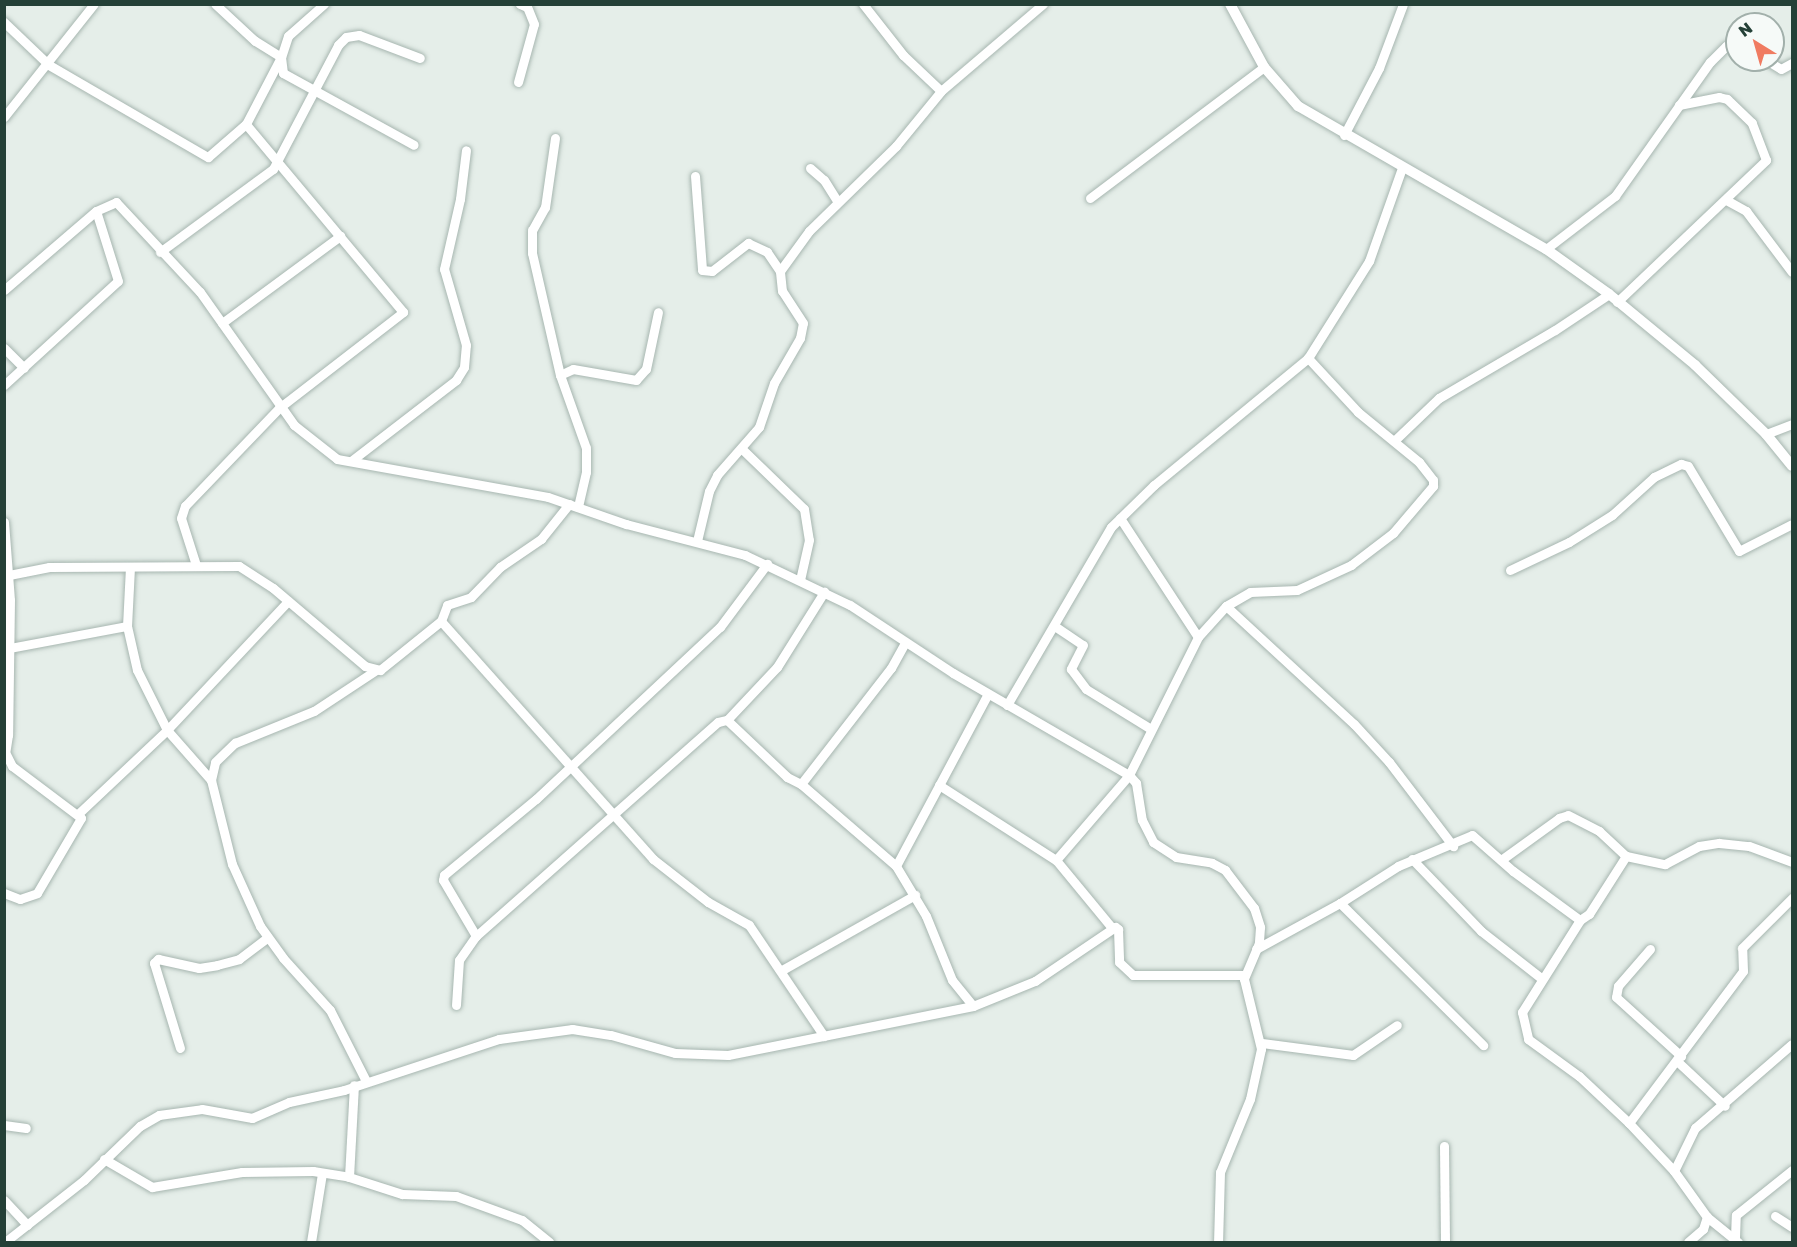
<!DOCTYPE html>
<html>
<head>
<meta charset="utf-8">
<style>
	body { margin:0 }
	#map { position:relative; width:1797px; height:1247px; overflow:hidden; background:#e5eee9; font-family:"Golos Text",sans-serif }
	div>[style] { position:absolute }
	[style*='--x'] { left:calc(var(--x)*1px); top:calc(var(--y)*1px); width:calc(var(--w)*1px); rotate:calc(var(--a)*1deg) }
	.roads { filter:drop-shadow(0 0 2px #a7b6b0) drop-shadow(0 0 2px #a7b6b0) }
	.minor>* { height:9px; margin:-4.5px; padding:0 4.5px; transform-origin:4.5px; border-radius:4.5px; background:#fff }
	.tertiary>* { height:10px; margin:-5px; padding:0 5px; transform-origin:5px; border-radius:5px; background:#fff }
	span { translate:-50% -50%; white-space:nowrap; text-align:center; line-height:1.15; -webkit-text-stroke:5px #f6faf8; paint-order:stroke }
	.frame { position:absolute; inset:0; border:6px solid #244037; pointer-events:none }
	.north { position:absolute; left:1725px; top:12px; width:60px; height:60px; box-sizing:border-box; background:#f6faf8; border:2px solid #a2b0ab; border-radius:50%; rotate:323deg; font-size:16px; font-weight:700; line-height:24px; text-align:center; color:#244037 }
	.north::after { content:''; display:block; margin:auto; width:21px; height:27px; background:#f07b61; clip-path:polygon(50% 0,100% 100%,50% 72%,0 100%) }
</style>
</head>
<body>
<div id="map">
	<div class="roads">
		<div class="minor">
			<div style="--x:324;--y:4;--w:48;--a:138.4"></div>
			<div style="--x:288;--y:36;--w:22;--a:108"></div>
			<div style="--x:281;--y:57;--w:16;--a:83"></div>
			<div style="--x:283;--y:73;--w:149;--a:28.8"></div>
			<div style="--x:863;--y:4;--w:65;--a:51.9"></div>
			<div style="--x:903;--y:55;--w:52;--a:43.5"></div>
			<div style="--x:4;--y:22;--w:62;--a:43.7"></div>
			<div style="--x:49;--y:65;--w:184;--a:30.1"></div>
			<div style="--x:208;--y:157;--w:50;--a:-41"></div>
			<div style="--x:246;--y:124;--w:76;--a:-62.4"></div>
			<div style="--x:281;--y:57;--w:31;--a:-148"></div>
			<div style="--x:255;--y:41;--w:54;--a:-137.2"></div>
			<div style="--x:1766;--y:60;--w:17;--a:31"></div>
			<div style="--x:1781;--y:69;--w:13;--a:-29"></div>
			<div style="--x:518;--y:82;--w:60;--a:-74.6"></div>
			<div style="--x:534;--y:24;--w:18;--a:-112"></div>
			<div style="--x:527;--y:7;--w:8;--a:-157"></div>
			<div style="--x:4;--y:117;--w:144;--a:-51.5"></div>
			<div style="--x:1344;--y:135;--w:76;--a:-62.4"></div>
			<div style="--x:1379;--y:68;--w:68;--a:-69.4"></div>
			<div style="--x:555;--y:138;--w:70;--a:98.2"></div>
			<div style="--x:545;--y:207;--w:26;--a:119"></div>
			<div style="--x:532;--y:230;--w:23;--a:90"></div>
			<div style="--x:532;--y:253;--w:125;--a:77.1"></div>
			<div style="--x:560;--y:375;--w:77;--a:70.4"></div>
			<div style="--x:586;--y:448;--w:24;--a:90"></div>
			<div style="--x:586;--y:472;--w:36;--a:103"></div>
			<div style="--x:810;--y:168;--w:18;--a:41"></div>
			<div style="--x:824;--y:180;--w:25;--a:58"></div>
			<div style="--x:695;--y:176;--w:94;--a:85.7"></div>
			<div style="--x:702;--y:270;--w:10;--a:6"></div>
			<div style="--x:712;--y:271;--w:46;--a:-37.9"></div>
			<div style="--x:748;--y:243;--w:21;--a:25"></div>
			<div style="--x:767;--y:252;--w:23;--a:56"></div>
			<div style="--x:1090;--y:198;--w:218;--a:-37"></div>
			<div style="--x:1728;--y:201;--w:21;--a:29"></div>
			<div style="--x:1746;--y:211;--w:76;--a:53"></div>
			<div style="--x:1546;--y:249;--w:87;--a:-37.5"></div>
			<div style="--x:1615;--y:196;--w:164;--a:-54.7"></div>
			<div style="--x:1710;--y:62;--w:23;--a:-45"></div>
			<div style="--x:1726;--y:46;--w:11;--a:-10"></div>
			<div style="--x:160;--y:252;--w:140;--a:-36.3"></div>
			<div style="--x:273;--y:169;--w:140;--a:-62.3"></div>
			<div style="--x:338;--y:45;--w:11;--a:-45"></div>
			<div style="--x:346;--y:37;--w:13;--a:-9"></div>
			<div style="--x:359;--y:35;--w:65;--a:20.7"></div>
			<div style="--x:4;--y:290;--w:121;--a:-40.7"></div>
			<div style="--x:96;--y:211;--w:22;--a:-24"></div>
			<div style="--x:116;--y:202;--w:123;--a:47"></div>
			<div style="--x:200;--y:292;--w:163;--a:54.7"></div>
			<div style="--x:294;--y:425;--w:55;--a:38.3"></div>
			<div style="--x:337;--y:459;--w:214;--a:10.2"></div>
			<div style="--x:548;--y:497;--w:83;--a:19.1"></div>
			<div style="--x:626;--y:524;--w:123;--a:14.6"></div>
			<div style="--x:745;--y:555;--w:116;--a:25.5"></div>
			<div style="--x:850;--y:605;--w:123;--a:33.4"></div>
			<div style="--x:953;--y:673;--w:203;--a:30.1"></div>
			<div style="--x:1129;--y:775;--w:11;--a:49"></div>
			<div style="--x:1136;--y:783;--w:37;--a:81"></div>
			<div style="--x:1142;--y:820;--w:25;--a:63"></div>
			<div style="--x:1153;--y:842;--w:27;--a:33"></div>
			<div style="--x:1176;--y:857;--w:36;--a:9"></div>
			<div style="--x:1212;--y:863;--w:15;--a:28"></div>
			<div style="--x:1225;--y:870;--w:48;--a:52.7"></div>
			<div style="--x:1254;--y:908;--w:20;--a:72"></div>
			<div style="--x:1260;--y:927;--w:16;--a:94"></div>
			<div style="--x:1259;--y:943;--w:39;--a:113"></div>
			<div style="--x:1244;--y:979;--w:72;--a:76.3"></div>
			<div style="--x:1261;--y:1049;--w:51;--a:102.4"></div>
			<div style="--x:1250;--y:1099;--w:79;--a:112.3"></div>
			<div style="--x:1220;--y:1172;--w:70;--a:91.6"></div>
			<div style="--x:1617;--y:302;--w:206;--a:-43.6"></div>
			<div style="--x:1766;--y:160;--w:40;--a:-111"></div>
			<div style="--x:1752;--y:123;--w:35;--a:-136"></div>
			<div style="--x:1727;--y:99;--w:8;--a:-166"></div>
			<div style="--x:1719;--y:97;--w:41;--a:168.7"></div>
			<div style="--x:222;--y:323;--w:147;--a:-36.4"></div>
			<div style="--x:4;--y:348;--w:28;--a:45"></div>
			<div style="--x:560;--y:375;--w:14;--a:-25"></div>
			<div style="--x:573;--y:369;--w:64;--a:9.9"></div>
			<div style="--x:636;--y:380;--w:15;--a:-48"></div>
			<div style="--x:646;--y:369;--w:58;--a:-78.1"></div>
			<div style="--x:4;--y:385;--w:154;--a:-42.4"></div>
			<div style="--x:118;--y:281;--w:73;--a:-107.4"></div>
			<div style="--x:1766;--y:434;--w:28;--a:-21"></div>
			<div style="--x:1395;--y:440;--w:61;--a:-43.7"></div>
			<div style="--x:1439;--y:398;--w:134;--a:-30.4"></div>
			<div style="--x:1555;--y:330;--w:65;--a:-33.7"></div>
			<div style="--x:742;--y:449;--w:86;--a:44.1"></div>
			<div style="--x:804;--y:509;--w:31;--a:81"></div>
			<div style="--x:809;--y:540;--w:41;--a:102.7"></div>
			<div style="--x:351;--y:461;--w:133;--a:-37.6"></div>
			<div style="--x:456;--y:380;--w:15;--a:-58"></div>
			<div style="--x:464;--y:367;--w:22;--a:-85"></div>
			<div style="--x:466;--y:345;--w:79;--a:-106.1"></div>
			<div style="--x:444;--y:269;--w:72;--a:-77.1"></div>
			<div style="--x:460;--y:199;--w:49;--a:-83"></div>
			<div style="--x:1120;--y:518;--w:142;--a:56.8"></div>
			<div style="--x:4;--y:522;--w:78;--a:85.6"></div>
			<div style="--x:10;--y:600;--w:135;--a:90.8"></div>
			<div style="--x:8;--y:735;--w:24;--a:99"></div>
			<div style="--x:697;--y:541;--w:51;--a:-76.5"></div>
			<div style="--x:709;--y:491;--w:18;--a:-63"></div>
			<div style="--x:717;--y:475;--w:64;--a:-48.8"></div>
			<div style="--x:759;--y:427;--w:46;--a:-71.2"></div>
			<div style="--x:774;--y:383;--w:52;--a:-60"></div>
			<div style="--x:800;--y:338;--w:15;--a:-79"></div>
			<div style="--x:803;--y:323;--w:38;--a:-123"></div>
			<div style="--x:782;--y:291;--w:20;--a:-96"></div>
			<div style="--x:780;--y:271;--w:49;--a:-54.1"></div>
			<div style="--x:809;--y:231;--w:122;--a:-44.3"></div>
			<div style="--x:896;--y:146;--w:71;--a:-50.7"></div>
			<div style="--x:941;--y:91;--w:134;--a:-40.5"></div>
			<div style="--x:196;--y:565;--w:49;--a:-107.7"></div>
			<div style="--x:181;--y:518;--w:13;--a:-72"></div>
			<div style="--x:185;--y:506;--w:136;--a:-46.2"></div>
			<div style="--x:279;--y:408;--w:157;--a:-37.7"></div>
			<div style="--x:403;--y:312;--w:245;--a:-129.9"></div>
			<div style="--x:130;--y:567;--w:59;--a:92.9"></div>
			<div style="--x:127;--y:626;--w:45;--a:77.2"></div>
			<div style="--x:137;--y:670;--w:67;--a:63.4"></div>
			<div style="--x:167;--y:730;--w:67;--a:48.7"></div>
			<div style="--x:211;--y:780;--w:87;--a:76"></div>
			<div style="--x:232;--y:864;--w:68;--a:65.7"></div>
			<div style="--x:260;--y:926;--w:39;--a:54"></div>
			<div style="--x:283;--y:958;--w:70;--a:47.9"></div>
			<div style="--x:330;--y:1010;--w:80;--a:63.1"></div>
			<div style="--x:1510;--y:570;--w:65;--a:-25.4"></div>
			<div style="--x:1569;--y:542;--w:51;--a:-32.1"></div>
			<div style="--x:1612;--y:515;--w:57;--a:-42.1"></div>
			<div style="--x:1654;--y:477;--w:30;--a:-26"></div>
			<div style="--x:1681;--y:464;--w:7;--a:16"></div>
			<div style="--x:1688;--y:466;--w:99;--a:59"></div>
			<div style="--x:1739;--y:551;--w:59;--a:-27"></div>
			<div style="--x:9;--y:575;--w:41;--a:-11.3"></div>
			<div style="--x:49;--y:567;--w:190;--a:-0.3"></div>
			<div style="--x:239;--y:566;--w:40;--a:32.9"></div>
			<div style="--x:273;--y:588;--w:121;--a:40.3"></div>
			<div style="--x:365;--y:666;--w:16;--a:15"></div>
			<div style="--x:380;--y:670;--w:78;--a:-38.8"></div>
			<div style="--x:441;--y:621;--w:17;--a:-69"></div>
			<div style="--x:447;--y:605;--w:25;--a:-18"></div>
			<div style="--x:471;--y:597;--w:42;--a:-46"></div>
			<div style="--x:500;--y:567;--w:50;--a:-34.3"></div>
			<div style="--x:541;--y:539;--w:45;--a:-51.3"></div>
			<div style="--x:1226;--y:606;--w:174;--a:42.7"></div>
			<div style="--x:1354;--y:724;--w:52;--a:47.4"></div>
			<div style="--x:1389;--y:762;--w:106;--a:52.7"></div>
			<div style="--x:441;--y:621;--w:319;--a:48.3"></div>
			<div style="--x:653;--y:859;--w:70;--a:38"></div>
			<div style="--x:708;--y:902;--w:47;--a:29.3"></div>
			<div style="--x:749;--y:925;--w:134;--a:56"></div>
			<div style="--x:1056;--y:627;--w:32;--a:34"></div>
			<div style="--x:1083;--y:645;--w:27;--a:117"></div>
			<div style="--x:1071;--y:669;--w:25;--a:53"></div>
			<div style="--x:1086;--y:689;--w:76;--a:31.6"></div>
			<div style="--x:4;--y:649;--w:125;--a:-10.6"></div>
			<div style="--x:1007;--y:705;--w:206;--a:-59.7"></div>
			<div style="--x:1111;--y:527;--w:60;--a:-44.3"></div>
			<div style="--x:1154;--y:485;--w:200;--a:-39.5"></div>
			<div style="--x:1308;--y:358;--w:115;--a:-57.8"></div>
			<div style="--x:1369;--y:261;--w:99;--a:-70.5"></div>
			<div style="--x:727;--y:720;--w:73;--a:-46.7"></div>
			<div style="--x:777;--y:667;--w:89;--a:-57.9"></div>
			<div style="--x:211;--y:780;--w:18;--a:-77"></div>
			<div style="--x:215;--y:762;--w:28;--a:-44"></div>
			<div style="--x:235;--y:743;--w:85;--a:-22.1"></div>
			<div style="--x:314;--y:711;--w:74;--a:-33.5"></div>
			<div style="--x:801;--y:784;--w:125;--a:40.8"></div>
			<div style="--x:896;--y:866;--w:58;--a:59"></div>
			<div style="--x:926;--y:916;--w:69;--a:67.9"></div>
			<div style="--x:952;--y:980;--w:33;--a:51"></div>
			<div style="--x:939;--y:785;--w:139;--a:32.7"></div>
			<div style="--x:1056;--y:860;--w:88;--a:50.5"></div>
			<div style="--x:79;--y:813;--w:121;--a:-43.3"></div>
			<div style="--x:167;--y:730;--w:177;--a:-46.8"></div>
			<div style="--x:1412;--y:859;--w:100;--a:46.2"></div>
			<div style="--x:1481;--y:931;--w:76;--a:38.1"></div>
			<div style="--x:1056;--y:860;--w:112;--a:-49.3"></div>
			<div style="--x:1129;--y:775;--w:154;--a:-63.4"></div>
			<div style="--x:1198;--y:637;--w:42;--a:-47.9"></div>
			<div style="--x:1226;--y:606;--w:28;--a:-30"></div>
			<div style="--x:1250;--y:592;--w:47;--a:-2.4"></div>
			<div style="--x:1297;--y:590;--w:60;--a:-24.8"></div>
			<div style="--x:1351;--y:565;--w:53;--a:-37.3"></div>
			<div style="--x:1393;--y:533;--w:62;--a:-49.6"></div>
			<div style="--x:1433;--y:486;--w:6;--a:-90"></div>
			<div style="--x:1433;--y:480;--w:23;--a:-128"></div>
			<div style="--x:1419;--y:462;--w:79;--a:-140.7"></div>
			<div style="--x:1358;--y:412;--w:74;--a:-132.8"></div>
			<div style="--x:1501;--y:860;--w:72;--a:-35.9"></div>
			<div style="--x:1559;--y:818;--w:9;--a:-18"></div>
			<div style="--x:1568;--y:815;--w:35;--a:27"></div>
			<div style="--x:1599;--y:831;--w:37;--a:43"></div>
			<div style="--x:896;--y:866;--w:195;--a:-61.9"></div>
			<div style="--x:4;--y:893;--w:17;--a:21"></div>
			<div style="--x:20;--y:899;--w:18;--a:-19"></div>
			<div style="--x:37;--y:893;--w:87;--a:-59.6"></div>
			<div style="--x:81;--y:818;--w:86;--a:-143"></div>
			<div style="--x:12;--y:766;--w:13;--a:-117"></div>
			<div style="--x:1340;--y:903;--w:202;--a:44.8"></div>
			<div style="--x:1580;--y:920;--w:109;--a:122.2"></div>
			<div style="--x:1522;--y:1012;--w:28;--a:77"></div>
			<div style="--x:1528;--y:1039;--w:63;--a:36"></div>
			<div style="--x:1579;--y:1076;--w:69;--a:43.2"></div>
			<div style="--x:1629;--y:1123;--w:66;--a:46.8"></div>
			<div style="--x:1674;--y:1171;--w:57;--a:54.3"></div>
			<div style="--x:1707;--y:1217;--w:40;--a:39"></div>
			<div style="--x:476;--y:936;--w:65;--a:-120.5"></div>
			<div style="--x:443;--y:880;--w:5;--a:-79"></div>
			<div style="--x:444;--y:875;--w:119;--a:-39.6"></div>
			<div style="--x:536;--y:799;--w:252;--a:-43.1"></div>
			<div style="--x:720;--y:627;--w:79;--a:-53.3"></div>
			<div style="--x:1256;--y:949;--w:96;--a:-28.7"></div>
			<div style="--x:1340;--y:903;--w:69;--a:-32.5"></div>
			<div style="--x:1398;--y:866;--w:80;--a:-22.7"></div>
			<div style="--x:1472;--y:835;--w:55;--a:41.3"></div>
			<div style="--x:1513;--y:871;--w:83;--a:36.2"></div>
			<div style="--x:1580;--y:920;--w:11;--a:-34"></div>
			<div style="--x:1589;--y:914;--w:69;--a:-57.5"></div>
			<div style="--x:1626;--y:856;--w:40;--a:12"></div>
			<div style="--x:1665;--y:864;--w:38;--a:-28"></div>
			<div style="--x:1699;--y:846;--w:20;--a:-9"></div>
			<div style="--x:1719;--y:843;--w:30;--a:6"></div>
			<div style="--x:1749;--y:846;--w:46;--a:20.4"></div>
			<div style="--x:1650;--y:949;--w:49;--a:130.9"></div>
			<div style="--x:1618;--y:986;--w:11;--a:100"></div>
			<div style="--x:1616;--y:997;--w:88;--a:42.2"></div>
			<div style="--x:782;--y:970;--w:153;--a:-29.4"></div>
			<div style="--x:456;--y:1005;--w:45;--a:-86.2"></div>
			<div style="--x:459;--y:960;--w:29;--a:-55"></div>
			<div style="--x:476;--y:936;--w:323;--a:-41.5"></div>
			<div style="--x:718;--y:722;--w:9;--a:-13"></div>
			<div style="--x:727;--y:720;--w:83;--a:43.5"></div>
			<div style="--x:787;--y:777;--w:16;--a:27"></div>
			<div style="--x:801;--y:784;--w:147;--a:-52.2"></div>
			<div style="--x:891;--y:668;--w:29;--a:-61"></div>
			<div style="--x:1262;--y:1043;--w:92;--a:7.5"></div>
			<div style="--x:1353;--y:1055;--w:53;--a:-34.3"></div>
			<div style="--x:180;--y:1048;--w:89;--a:-107"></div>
			<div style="--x:154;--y:963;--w:6;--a:-45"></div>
			<div style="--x:158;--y:959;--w:42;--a:12.4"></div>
			<div style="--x:199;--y:968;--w:18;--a:-9"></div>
			<div style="--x:217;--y:965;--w:23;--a:-15"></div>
			<div style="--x:239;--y:959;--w:35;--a:-37"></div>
			<div style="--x:1678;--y:1062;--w:64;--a:43.1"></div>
			<div style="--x:1629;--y:1123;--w:190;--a:-53.1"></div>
			<div style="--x:1743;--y:971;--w:23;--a:-92"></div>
			<div style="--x:1742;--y:948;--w:71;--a:-45"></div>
			<div style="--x:4;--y:1125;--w:22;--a:8"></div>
			<div style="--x:1444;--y:1146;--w:96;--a:89.4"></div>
			<div style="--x:104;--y:1159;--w:56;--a:30.3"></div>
			<div style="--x:152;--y:1187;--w:91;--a:-9.5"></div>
			<div style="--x:242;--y:1172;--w:71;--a:-0.8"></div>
			<div style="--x:313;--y:1171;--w:36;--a:9"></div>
			<div style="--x:349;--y:1177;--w:56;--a:17.8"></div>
			<div style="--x:402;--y:1194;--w:54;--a:2.1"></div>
			<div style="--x:456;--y:1196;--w:70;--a:20"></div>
			<div style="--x:522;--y:1220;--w:35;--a:39"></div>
			<div style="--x:1674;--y:1171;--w:48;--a:-64"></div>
			<div style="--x:1695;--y:1128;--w:128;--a:-40.9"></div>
			<div style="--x:349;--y:1177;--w:92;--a:-86.9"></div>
			<div style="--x:4;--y:1200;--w:34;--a:47"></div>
			<div style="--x:1775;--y:1216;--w:20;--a:33"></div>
			<div style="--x:1735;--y:1238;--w:23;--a:-88"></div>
			<div style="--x:1736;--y:1215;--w:72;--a:-38.8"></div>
			<div style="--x:5;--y:1242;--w:100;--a:-38.1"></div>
			<div style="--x:84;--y:1180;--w:78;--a:-44"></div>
			<div style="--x:140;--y:1126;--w:22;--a:-30"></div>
			<div style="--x:159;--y:1115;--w:43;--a:-7.9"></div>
			<div style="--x:202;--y:1109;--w:51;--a:10.2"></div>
			<div style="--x:252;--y:1118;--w:40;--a:-23.4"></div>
			<div style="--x:289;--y:1102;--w:56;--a:-12.3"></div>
			<div style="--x:344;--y:1090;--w:163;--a:-18.2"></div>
			<div style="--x:499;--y:1039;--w:74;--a:-7.8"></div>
			<div style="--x:572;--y:1029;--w:39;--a:9"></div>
			<div style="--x:611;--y:1035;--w:66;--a:15.7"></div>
			<div style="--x:675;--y:1053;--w:53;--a:2.2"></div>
			<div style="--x:728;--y:1055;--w:250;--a:-11.3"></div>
			<div style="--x:973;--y:1006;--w:67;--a:-22"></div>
			<div style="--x:1035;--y:981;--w:97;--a:-34"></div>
			<div style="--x:1115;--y:927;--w:4;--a:34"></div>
			<div style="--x:1118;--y:929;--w:33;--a:88"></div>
			<div style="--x:1119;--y:962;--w:19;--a:43"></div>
			<div style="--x:1133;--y:975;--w:112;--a:0"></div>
			<div style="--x:311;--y:1242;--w:70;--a:-80.9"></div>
			<div style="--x:1688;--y:1242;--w:20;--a:-41"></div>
			<div style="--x:1703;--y:1229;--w:13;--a:-72"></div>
		</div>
		<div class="tertiary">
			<div style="--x:1230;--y:4;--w:72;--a:61.6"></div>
			<div style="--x:1264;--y:67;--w:52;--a:48.9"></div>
			<div style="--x:1298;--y:106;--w:286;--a:30"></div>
			<div style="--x:1546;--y:249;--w:77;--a:35.5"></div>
			<div style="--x:1609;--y:294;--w:112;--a:39.5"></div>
			<div style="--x:1695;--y:365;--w:99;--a:44.2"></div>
			<div style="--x:1766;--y:434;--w:41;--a:50.9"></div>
		</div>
	</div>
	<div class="frame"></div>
	<div class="north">N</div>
</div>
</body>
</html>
